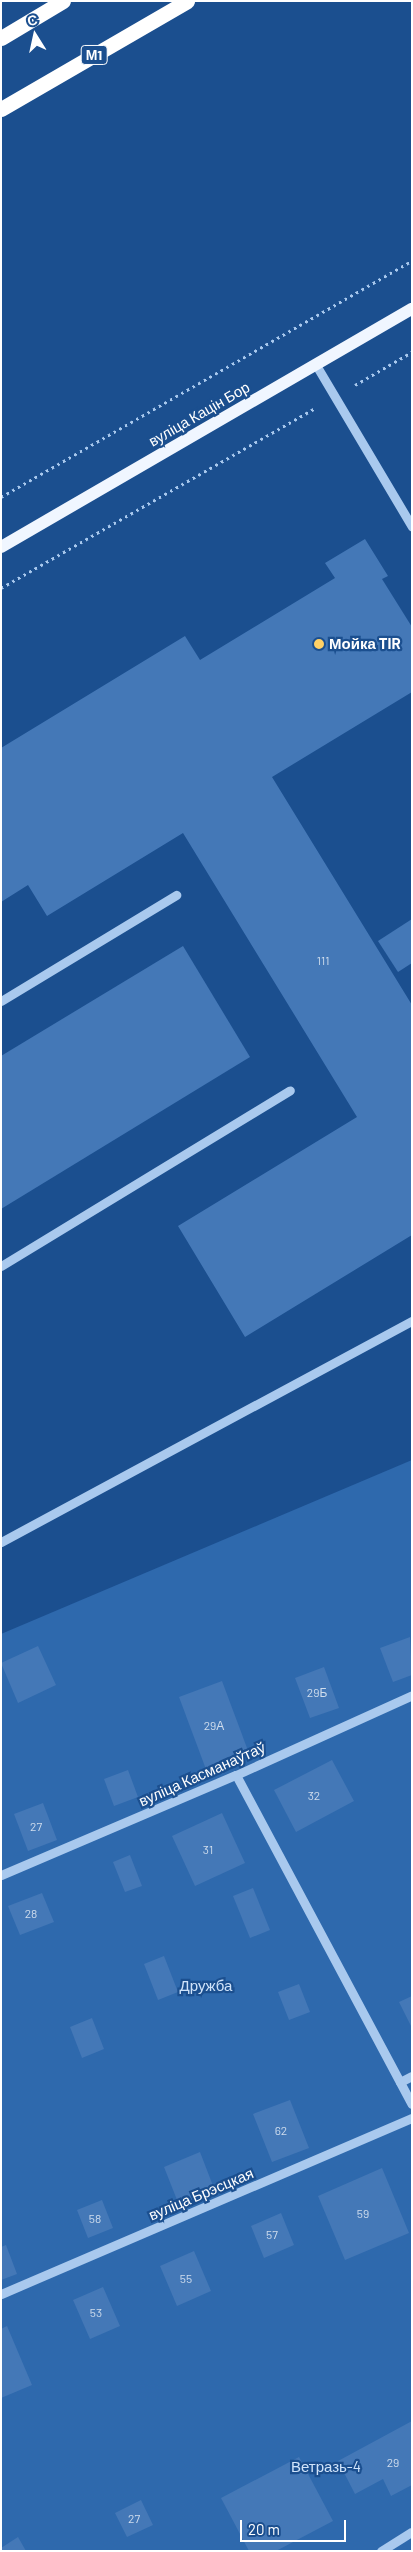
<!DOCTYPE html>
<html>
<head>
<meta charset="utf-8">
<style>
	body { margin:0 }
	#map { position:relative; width:413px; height:2552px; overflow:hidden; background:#1b4f8f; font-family:Barlow,sans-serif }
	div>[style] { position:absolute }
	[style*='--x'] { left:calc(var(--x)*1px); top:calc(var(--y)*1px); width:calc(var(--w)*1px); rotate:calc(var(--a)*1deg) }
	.green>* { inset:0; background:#2e69ad }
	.building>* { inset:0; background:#4478b7 }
	.path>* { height:3px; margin-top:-1.5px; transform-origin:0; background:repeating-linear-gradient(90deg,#a9c9ee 0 2.5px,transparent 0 6.5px) }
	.minor>* { height:9px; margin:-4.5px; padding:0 4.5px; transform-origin:4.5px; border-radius:4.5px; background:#a9c9ee }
	.major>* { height:12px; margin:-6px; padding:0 6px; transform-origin:6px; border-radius:6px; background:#f0f6ff }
	.highway>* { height:15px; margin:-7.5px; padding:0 7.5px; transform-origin:7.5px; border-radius:7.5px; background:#fff }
	.dots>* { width:14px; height:14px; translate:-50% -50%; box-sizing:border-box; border:2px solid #1b4f8f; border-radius:50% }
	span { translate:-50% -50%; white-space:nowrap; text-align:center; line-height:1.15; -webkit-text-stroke:4.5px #1b4f8f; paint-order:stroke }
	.number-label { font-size:12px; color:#d0dded }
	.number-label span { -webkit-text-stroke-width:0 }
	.shield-label span { padding:1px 4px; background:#1b4f8f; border:1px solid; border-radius:4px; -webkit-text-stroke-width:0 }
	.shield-label { font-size:14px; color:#fff; font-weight:700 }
	.street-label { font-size:15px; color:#fff }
	.poi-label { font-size:15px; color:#fff; font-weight:700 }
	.left { translate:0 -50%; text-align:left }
	.park-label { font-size:15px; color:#cfe3fa }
	.frame { position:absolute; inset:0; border:2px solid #fff; pointer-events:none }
	.north { position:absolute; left:10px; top:10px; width:50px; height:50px; -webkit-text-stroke:4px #1b4f8f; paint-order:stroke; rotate:350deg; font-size:14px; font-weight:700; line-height:20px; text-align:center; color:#fff }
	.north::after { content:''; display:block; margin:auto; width:18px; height:22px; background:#fff; clip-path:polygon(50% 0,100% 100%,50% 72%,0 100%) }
	.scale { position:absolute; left:240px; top:2520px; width:106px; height:22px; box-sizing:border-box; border:2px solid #fff; border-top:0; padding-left:6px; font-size:15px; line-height:18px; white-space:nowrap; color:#fff; -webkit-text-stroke:4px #1b4f8f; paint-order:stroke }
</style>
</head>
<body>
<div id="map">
	<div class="green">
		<div style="clip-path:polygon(412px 1460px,412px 2551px,1px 2551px,1px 1634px)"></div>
	</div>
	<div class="building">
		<div style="clip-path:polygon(365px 539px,388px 576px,382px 579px,412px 627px,412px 692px,272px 777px,412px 1005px,412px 1235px,245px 1337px,178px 1226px,357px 1117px,183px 833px,47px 916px,28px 885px,1px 902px,1px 748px,185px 636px,200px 660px,335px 578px,325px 563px)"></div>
		<div style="clip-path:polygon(412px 919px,412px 963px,398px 972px,378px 941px)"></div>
		<div style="clip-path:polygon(183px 946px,250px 1057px,1px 1209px,1px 1056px)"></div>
		<div style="clip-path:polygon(410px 1637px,412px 1675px,393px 1682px,380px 1648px)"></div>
		<div style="clip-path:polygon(38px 1646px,56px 1685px,18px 1703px,1px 1663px)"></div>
		<div style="clip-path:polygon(324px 1667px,339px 1708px,310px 1718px,295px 1678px)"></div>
		<div style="clip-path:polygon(222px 1681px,250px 1756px,207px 1772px,179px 1697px)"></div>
		<div style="clip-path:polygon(332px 1760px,354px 1801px,296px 1832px,274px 1790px)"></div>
		<div style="clip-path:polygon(128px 1770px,138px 1797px,114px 1806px,104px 1779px)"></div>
		<div style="clip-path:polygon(43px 1803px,57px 1840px,28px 1851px,14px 1814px)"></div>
		<div style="clip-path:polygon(222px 1813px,245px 1863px,195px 1886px,172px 1836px)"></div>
		<div style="clip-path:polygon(130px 1855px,142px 1886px,125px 1892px,113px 1862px)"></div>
		<div style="clip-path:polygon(253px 1888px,270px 1930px,250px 1938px,233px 1896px)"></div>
		<div style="clip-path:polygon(42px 1893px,54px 1922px,20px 1935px,8px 1906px)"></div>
		<div style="clip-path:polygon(164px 1956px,178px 1992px,158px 2000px,144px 1964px)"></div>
		<div style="clip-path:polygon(299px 1984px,310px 2012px,289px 2020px,278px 1992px)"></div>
		<div style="clip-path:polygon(412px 1996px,412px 2028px,399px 2002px)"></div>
		<div style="clip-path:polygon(92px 2018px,104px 2049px,82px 2058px,70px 2027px)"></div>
		<div style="clip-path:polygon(290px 2100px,309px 2148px,272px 2162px,253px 2114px)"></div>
		<div style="clip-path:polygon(200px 2152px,215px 2191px,179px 2205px,164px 2167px)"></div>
		<div style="clip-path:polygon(382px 2168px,409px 2233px,345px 2260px,318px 2196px)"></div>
		<div style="clip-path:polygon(102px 2200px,113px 2228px,88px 2238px,77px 2210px)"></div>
		<div style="clip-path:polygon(281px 2213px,294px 2245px,264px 2258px,251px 2226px)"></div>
		<div style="clip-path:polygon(6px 2245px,17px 2274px,1px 2280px,1px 2247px)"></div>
		<div style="clip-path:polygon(194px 2251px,211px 2291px,177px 2306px,160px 2266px)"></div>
		<div style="clip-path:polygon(103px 2287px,120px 2326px,90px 2339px,73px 2300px)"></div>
		<div style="clip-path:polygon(7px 2326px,32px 2385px,1px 2398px,1px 2329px)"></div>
		<div style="clip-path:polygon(412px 2421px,412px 2485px,391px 2496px,383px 2479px,355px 2494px,338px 2461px)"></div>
		<div style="clip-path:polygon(299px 2457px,333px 2521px,276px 2551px,249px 2551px,221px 2498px)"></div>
		<div style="clip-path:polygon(141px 2500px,153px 2525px,127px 2537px,115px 2513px)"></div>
		<div style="clip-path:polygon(18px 2537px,26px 2551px,1px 2551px,1px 2548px)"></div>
	</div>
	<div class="path">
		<div style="--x:355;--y:385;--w:66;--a:-30.1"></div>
		<div style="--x:1;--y:497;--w:474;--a:-29.9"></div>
		<div style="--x:1;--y:588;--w:362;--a:-29.8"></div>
	</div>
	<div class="minor">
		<div style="--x:316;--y:365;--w:188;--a:59.3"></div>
		<div style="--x:1;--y:1001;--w:205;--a:-31.2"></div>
		<div style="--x:1;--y:1266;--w:338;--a:-31.3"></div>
		<div style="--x:1;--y:1542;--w:467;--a:-28.3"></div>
		<div style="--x:236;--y:1775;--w:373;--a:61.9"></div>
		<div style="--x:1;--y:1875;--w:255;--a:-23.1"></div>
		<div style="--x:236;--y:1775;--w:193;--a:-24.4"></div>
		<div style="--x:400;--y:2082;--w:13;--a:-27"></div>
		<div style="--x:1;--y:2294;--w:447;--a:-23.2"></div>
		<div style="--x:381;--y:2551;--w:36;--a:-32"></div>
	</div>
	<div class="major">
		<div style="--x:1;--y:547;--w:475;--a:-30.1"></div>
	</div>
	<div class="highway">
		<div style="--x:1;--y:38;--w:72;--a:-30.8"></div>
		<div style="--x:1;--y:109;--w:215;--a:-30.1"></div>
	</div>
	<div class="dots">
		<div style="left:319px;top:644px;background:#ffd166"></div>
	</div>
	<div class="number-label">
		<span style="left:323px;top:961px">111</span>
		<span style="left:317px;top:1693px">29Б</span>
		<span style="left:214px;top:1726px">29А</span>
		<span style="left:314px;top:1796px">32</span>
		<span style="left:36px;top:1827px">27</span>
		<span style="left:208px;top:1850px">31</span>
		<span style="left:31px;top:1914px">28</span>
		<span style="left:281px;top:2131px">62</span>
		<span style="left:363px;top:2214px">59</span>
		<span style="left:95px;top:2219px">58</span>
		<span style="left:272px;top:2235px">57</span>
		<span style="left:186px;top:2279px">55</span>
		<span style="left:96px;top:2313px">53</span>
		<span style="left:393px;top:2463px">29</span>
		<span style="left:134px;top:2519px">27</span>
	</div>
	<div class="shield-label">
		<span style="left:94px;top:55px">М1</span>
	</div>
	<div class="street-label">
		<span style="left:199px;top:414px;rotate:-30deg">вуліца Кацін Бор</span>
		<span style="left:202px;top:1774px;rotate:-24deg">вуліца Касманаўтаў</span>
		<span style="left:201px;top:2194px;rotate:-23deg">вуліца Брэсцкая</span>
	</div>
	<div class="poi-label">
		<span class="left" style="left:329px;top:644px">Мойка TIR</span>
	</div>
	<div class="park-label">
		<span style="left:206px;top:1986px">Дружба</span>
		<span style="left:326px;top:2467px">Ветразь-4</span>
	</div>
	<div class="frame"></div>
	<div class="north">С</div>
	<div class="scale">20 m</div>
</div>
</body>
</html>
